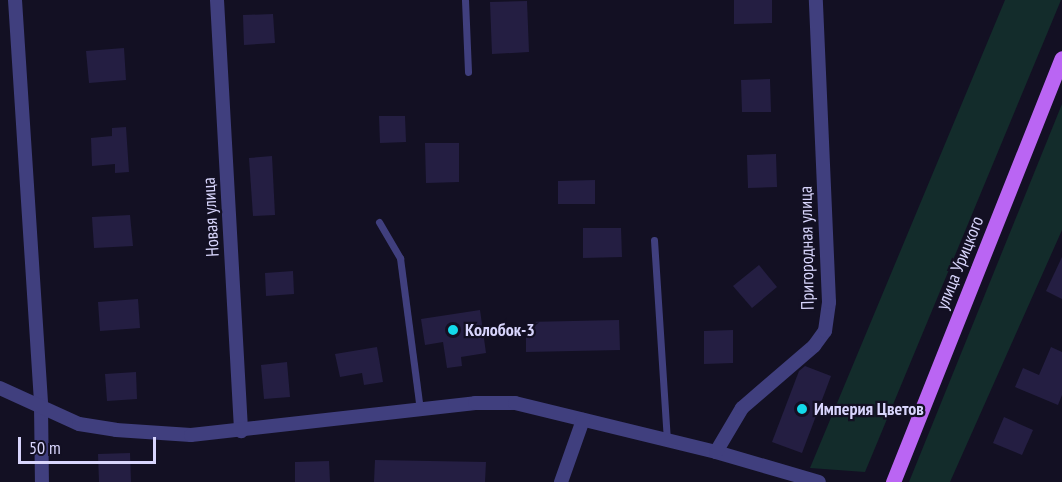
<!DOCTYPE html>
<html>
<head>
<meta charset="utf-8">
<style>
	body { margin:0 }
	#map { position:relative; width:1062px; height:482px; overflow:hidden; background:#131023; font-family:"PT Sans Narrow",sans-serif }
	div>[style] { position:absolute }
	[style*='--x'] { left:calc(var(--x)*1px); top:calc(var(--y)*1px); width:calc(var(--w)*1px); rotate:calc(var(--a)*1deg) }
	.green>* { inset:0; background:#132c2b }
	.building>* { inset:0; background:#241e42 }
	.service>* { height:7px; margin:-3.5px; padding:0 3.5px; transform-origin:3.5px; border-radius:3.5px; background:#403f7e }
	.minor>* { height:14px; margin:-7px; padding:0 7px; transform-origin:7px; border-radius:7px; background:#403f7e }
	.primary>* { height:15px; margin:-7.5px; padding:0 7.5px; transform-origin:7.5px; border-radius:7.5px; background:#ba65f3 }
	.dots>* { width:16px; height:16px; translate:-50% -50%; box-sizing:border-box; border:3px solid #131023; border-radius:50% }
	span { translate:-50% -50%; white-space:nowrap; text-align:center; line-height:1.15; -webkit-text-stroke:4.5px #131023; paint-order:stroke }
	.street-label { font-size:18px; color:#d8d5fc }
	.poi-label { font-size:18px; color:#d8d5fc; font-weight:700 }
	.left { translate:0 -50%; text-align:left }
	.scale { position:absolute; left:18px; top:437px; width:138px; height:27px; box-sizing:border-box; border:3px solid #d8d5fc; border-top:0; padding-left:8px; font-size:18px; line-height:21px; white-space:nowrap; color:#d8d5fc; -webkit-text-stroke:4px #131023; paint-order:stroke }
</style>
</head>
<body>
<div id="map">
	<div class="green">
		<div style="clip-path:polygon(1005px 0,1061px 0,865px 472px,810px 468px)"></div>
		<div style="clip-path:polygon(1062px 104px,1062px 230px,950px 482px,909px 482px)"></div>
	</div>
	<div class="building">
		<div style="clip-path:polygon(734px 0,772px 0,772px 23px,734px 24px)"></div>
		<div style="clip-path:polygon(527px 1px,529px 52px,492px 54px,490px 2px)"></div>
		<div style="clip-path:polygon(273px 14px,275px 43px,244px 45px,243px 15px)"></div>
		<div style="clip-path:polygon(124px 48px,126px 80px,89px 83px,86px 51px)"></div>
		<div style="clip-path:polygon(770px 79px,771px 112px,742px 112px,741px 80px)"></div>
		<div style="clip-path:polygon(379px 116px,405px 116px,406px 142px,380px 143px)"></div>
		<div style="clip-path:polygon(126px 127px,129px 172px,115px 173px,115px 164px,92px 166px,91px 138px,112px 136px,112px 128px)"></div>
		<div style="clip-path:polygon(425px 143px,459px 143px,459px 182px,426px 183px)"></div>
		<div style="clip-path:polygon(776px 154px,777px 187px,748px 188px,747px 155px)"></div>
		<div style="clip-path:polygon(272px 156px,275px 215px,253px 216px,249px 158px)"></div>
		<div style="clip-path:polygon(595px 180px,595px 204px,558px 204px,558px 181px)"></div>
		<div style="clip-path:polygon(130px 215px,133px 246px,94px 248px,92px 217px)"></div>
		<div style="clip-path:polygon(583px 228px,621px 228px,622px 257px,583px 258px)"></div>
		<div style="clip-path:polygon(1062px 257px,1062px 299px,1046px 291px)"></div>
		<div style="clip-path:polygon(759px 265px,777px 287px,752px 308px,733px 286px)"></div>
		<div style="clip-path:polygon(293px 271px,294px 294px,266px 296px,265px 273px)"></div>
		<div style="clip-path:polygon(138px 299px,140px 328px,100px 331px,98px 302px)"></div>
		<div style="clip-path:polygon(480px 310px,486px 353px,461px 357px,462px 366px,447px 368px,443px 342px,425px 345px,421px 319px)"></div>
		<div style="clip-path:polygon(619px 320px,620px 350px,526px 352px,526px 322px)"></div>
		<div style="clip-path:polygon(733px 330px,733px 363px,704px 364px,704px 331px)"></div>
		<div style="clip-path:polygon(377px 347px,383px 382px,364px 385px,362px 373px,340px 377px,335px 354px)"></div>
		<div style="clip-path:polygon(1051px 347px,1062px 352px,1062px 395px,1058px 405px,1015px 387px,1023px 368px,1039px 375px)"></div>
		<div style="clip-path:polygon(287px 362px,290px 397px,264px 399px,261px 365px)"></div>
		<div style="clip-path:polygon(805px 366px,831px 376px,802px 453px,772px 442px,799px 371px)"></div>
		<div style="clip-path:polygon(136px 372px,137px 399px,107px 401px,105px 374px)"></div>
		<div style="clip-path:polygon(1004px 417px,1033px 430px,1022px 455px,993px 443px)"></div>
		<div style="clip-path:polygon(130px 453px,131px 482px,99px 482px,98px 454px)"></div>
		<div style="clip-path:polygon(375px 460px,486px 462px,485px 482px,374px 482px)"></div>
		<div style="clip-path:polygon(329px 461px,330px 482px,295px 482px,295px 462px)"></div>
	</div>
	<div class="service">
		<div style="--x:465;--y:0;--w:72;--a:87.6"></div>
		<div style="--x:379;--y:222;--w:42;--a:59.7"></div>
		<div style="--x:400;--y:258;--w:153;--a:82.5"></div>
		<div style="--x:654;--y:240;--w:199;--a:86.3"></div>
	</div>
	<div class="minor">
		<div style="--x:15;--y:0;--w:406;--a:86.3"></div>
		<div style="--x:41;--y:405;--w:77;--a:89.3"></div>
		<div style="--x:217;--y:0;--w:432;--a:86.8"></div>
		<div style="--x:0;--y:388;--w:87;--a:24.5"></div>
		<div style="--x:79;--y:424;--w:37;--a:9"></div>
		<div style="--x:116;--y:430;--w:75;--a:3.8"></div>
		<div style="--x:191;--y:435;--w:286;--a:-6.4"></div>
		<div style="--x:475;--y:403;--w:40;--a:0"></div>
		<div style="--x:515;--y:403;--w:207;--a:13.7"></div>
		<div style="--x:716;--y:452;--w:107;--a:16.2"></div>
		<div style="--x:716;--y:452;--w:51;--a:-59.4"></div>
		<div style="--x:742;--y:408;--w:95;--a:-40.7"></div>
		<div style="--x:814;--y:346;--w:19;--a:-54"></div>
		<div style="--x:825;--y:331;--w:29;--a:-82"></div>
		<div style="--x:829;--y:302;--w:302;--a:-92.5"></div>
		<div style="--x:561;--y:482;--w:66;--a:-70.5"></div>
	</div>
	<div class="primary">
		<div style="--x:893;--y:482;--w:456;--a:-68.3"></div>
	</div>
	<div class="dots">
		<div style="left:453px;top:330px;background:#13daea"></div>
		<div style="left:802px;top:409px;background:#13daea"></div>
	</div>
	<div class="street-label">
		<span style="left:211px;top:217px;rotate:-93deg">Новая улица</span>
		<span style="left:807px;top:248px;rotate:-91deg">Пригородная улица</span>
		<span style="left:960px;top:263px;rotate:-68deg">улица Урицкого</span>
	</div>
	<div class="poi-label">
		<span class="left" style="left:465px;top:330px">Колобок-3</span>
		<span class="left" style="left:814px;top:409px">Империя Цветов</span>
	</div>
	<div class="scale">50 m</div>
</div>
</body>
</html>
